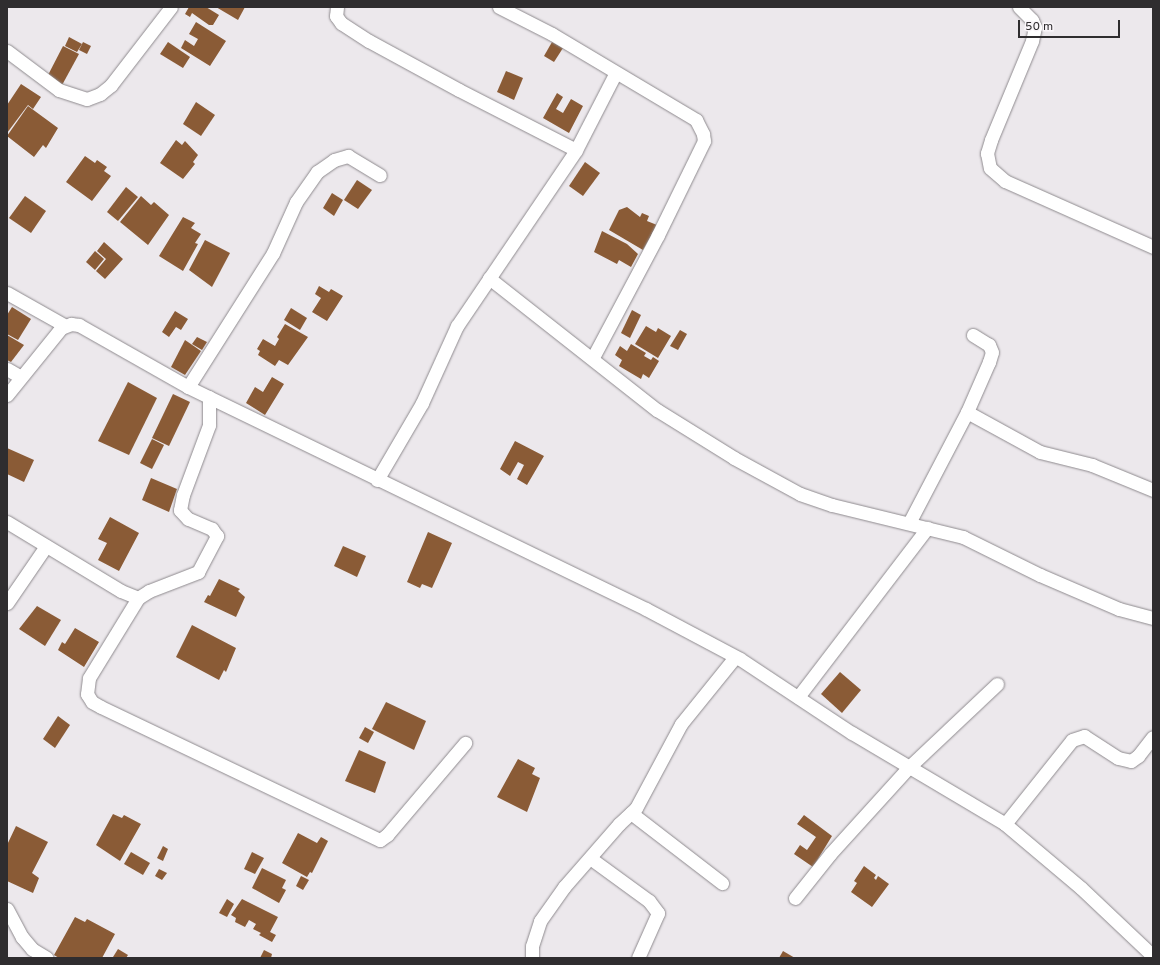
<!DOCTYPE html>
<html>
<head>
<meta charset="utf-8">
<style>
	body { margin:0 }
	#map { position:relative; width:1160px; height:965px; overflow:hidden; background:#ece8ec; font-family:Overpass,sans-serif }
	div>[style] { position:absolute }
	[style*='--x'] { left:calc(var(--x)*1px); top:calc(var(--y)*1px); width:calc(var(--w)*1px); rotate:calc(var(--a)*1deg) }
	.building>* { inset:0; background:#8a5b36 }
	.roads { filter:drop-shadow(0 0 1px #8e8a8e) drop-shadow(0 0 1px #8e8a8e) }
	.minor>* { height:13px; margin:-6.5px; padding:0 6.5px; transform-origin:6.5px; border-radius:6.5px; background:#fff }
	span { translate:-50% -50%; white-space:nowrap; text-align:center; line-height:1.15; -webkit-text-stroke:4px #f9f5f9; paint-order:stroke }
	.frame { position:absolute; inset:0; border:8px solid #2f2d2f; pointer-events:none }
	.scale { position:absolute; left:1018px; top:20px; width:102px; height:18px; box-sizing:border-box; border:2px solid #2f2d2f; border-top:0; padding-left:5px; font-size:12px; line-height:14px; white-space:nowrap; color:#2f2d2f; -webkit-text-stroke:3px #f9f5f9; paint-order:stroke }
</style>
</head>
<body>
<div id="map">
	<div class="building">
		<div style="clip-path:polygon(189px 7px,206px 7px,219px 15px,213px 25px,209px 25px,192px 13px,190px 17px,185px 14px)"></div>
		<div style="clip-path:polygon(216px 7px,245px 7px,238px 20px)"></div>
		<div style="clip-path:polygon(196px 22px,226px 41px,210px 66px,181px 48px,185px 40px,194px 46px,198px 39px,189px 34px)"></div>
		<div style="clip-path:polygon(69px 37px,82px 44px,77px 52px,65px 46px)"></div>
		<div style="clip-path:polygon(83px 42px,91px 46px,87px 54px,79px 50px)"></div>
		<div style="clip-path:polygon(168px 42px,190px 57px,183px 68px,160px 54px)"></div>
		<div style="clip-path:polygon(552px 42px,563px 48px,554px 62px,544px 56px)"></div>
		<div style="clip-path:polygon(63px 46px,79px 54px,61px 87px,46px 79px)"></div>
		<div style="clip-path:polygon(506px 71px,523px 78px,514px 100px,497px 92px)"></div>
		<div style="clip-path:polygon(21px 84px,41px 97px,33px 109px,28px 105px,7px 133px,7px 105px)"></div>
		<div style="clip-path:polygon(557px 93px,563px 97px,556px 109px,563px 113px,571px 99px,583px 106px,569px 133px,543px 118px)"></div>
		<div style="clip-path:polygon(196px 102px,215px 115px,201px 136px,183px 124px)"></div>
		<div style="clip-path:polygon(28px 106px,58px 128px,46px 148px,43px 145px,34px 157px,7px 136px)"></div>
		<div style="clip-path:polygon(176px 140px,182px 145px,185px 141px,198px 155px,193px 162px,195px 164px,183px 179px,160px 163px)"></div>
		<div style="clip-path:polygon(85px 156px,95px 163px,97px 160px,107px 167px,104px 171px,111px 176px,92px 201px,66px 182px)"></div>
		<div style="clip-path:polygon(585px 162px,600px 173px,583px 196px,569px 186px)"></div>
		<div style="clip-path:polygon(357px 180px,372px 190px,358px 209px,344px 200px)"></div>
		<div style="clip-path:polygon(126px 187px,138px 197px,118px 221px,107px 212px)"></div>
		<div style="clip-path:polygon(332px 193px,343px 200px,334px 216px,323px 208px)"></div>
		<div style="clip-path:polygon(25px 196px,46px 211px,31px 233px,9px 218px)"></div>
		<div style="clip-path:polygon(141px 196px,151px 205px,154px 202px,169px 215px,148px 245px,120px 222px)"></div>
		<div style="clip-path:polygon(627px 207px,640px 217px,642px 213px,649px 216px,647px 221px,657px 225px,643px 250px,609px 230px,619px 210px)"></div>
		<div style="clip-path:polygon(183px 217px,195px 223px,191px 228px,201px 234px,195px 243px,198px 244px,183px 271px,159px 256px)"></div>
		<div style="clip-path:polygon(602px 231px,627px 244px,638px 254px,631px 267px,619px 260px,617px 264px,594px 252px)"></div>
		<div style="clip-path:polygon(205px 240px,230px 253px,212px 287px,189px 270px)"></div>
		<div style="clip-path:polygon(104px 242px,123px 259px,105px 279px,96px 271px,106px 259px,97px 251px)"></div>
		<div style="clip-path:polygon(95px 251px,104px 259px,95px 270px,86px 262px)"></div>
		<div style="clip-path:polygon(319px 286px,329px 292px,331px 289px,343px 296px,327px 321px,312px 312px,321px 298px,315px 294px)"></div>
		<div style="clip-path:polygon(12px 307px,31px 319px,18px 340px,7px 334px,7px 315px)"></div>
		<div style="clip-path:polygon(291px 308px,307px 318px,300px 330px,284px 320px)"></div>
		<div style="clip-path:polygon(632px 310px,641px 315px,630px 338px,621px 333px)"></div>
		<div style="clip-path:polygon(175px 311px,188px 319px,181px 330px,176px 327px,169px 337px,162px 332px)"></div>
		<div style="clip-path:polygon(285px 324px,308px 337px,288px 365px,279px 360px,275px 366px,258px 355px,260px 351px,257px 349px,263px 339px,275px 346px,279px 339px,277px 337px)"></div>
		<div style="clip-path:polygon(646px 326px,656px 332px,658px 328px,671px 336px,658px 358px,635px 344px)"></div>
		<div style="clip-path:polygon(680px 330px,687px 334px,678px 350px,670px 346px)"></div>
		<div style="clip-path:polygon(7px 335px,24px 345px,11px 362px,7px 360px)"></div>
		<div style="clip-path:polygon(197px 337px,207px 342px,202px 350px,192px 344px)"></div>
		<div style="clip-path:polygon(185px 340px,201px 351px,185px 375px,171px 367px)"></div>
		<div style="clip-path:polygon(631px 344px,646px 353px,644px 356px,651px 360px,653px 357px,659px 361px,649px 378px,643px 374px,641px 379px,619px 366px,622px 360px,615px 355px,620px 346px,627px 351px)"></div>
		<div style="clip-path:polygon(272px 377px,284px 384px,265px 415px,246px 403px,255px 387px,263px 392px)"></div>
		<div style="clip-path:polygon(128px 382px,157px 398px,129px 455px,98px 441px)"></div>
		<div style="clip-path:polygon(173px 394px,190px 402px,169px 446px,152px 438px)"></div>
		<div style="clip-path:polygon(152px 439px,164px 445px,152px 469px,140px 463px)"></div>
		<div style="clip-path:polygon(515px 441px,544px 456px,527px 485px,517px 479px,524px 465px,518px 462px,510px 476px,500px 469px)"></div>
		<div style="clip-path:polygon(7px 448px,34px 460px,24px 482px,7px 474px)"></div>
		<div style="clip-path:polygon(151px 478px,177px 489px,169px 512px,142px 500px)"></div>
		<div style="clip-path:polygon(110px 517px,139px 533px,119px 571px,98px 560px,107px 543px,98px 539px)"></div>
		<div style="clip-path:polygon(428px 532px,452px 543px,432px 588px,422px 584px,420px 588px,407px 582px)"></div>
		<div style="clip-path:polygon(343px 546px,366px 556px,357px 577px,334px 566px)"></div>
		<div style="clip-path:polygon(219px 579px,240px 589px,238px 591px,245px 597px,236px 617px,204px 602px,208px 595px,210px 596px)"></div>
		<div style="clip-path:polygon(37px 606px,61px 620px,45px 646px,19px 629px)"></div>
		<div style="clip-path:polygon(192px 625px,236px 648px,226px 672px,224px 670px,219px 680px,176px 657px)"></div>
		<div style="clip-path:polygon(75px 628px,99px 642px,84px 667px,58px 650px,62px 642px,65px 644px)"></div>
		<div style="clip-path:polygon(840px 672px,861px 690px,842px 713px,821px 694px)"></div>
		<div style="clip-path:polygon(386px 702px,426px 721px,414px 750px,372px 729px)"></div>
		<div style="clip-path:polygon(58px 716px,70px 725px,55px 748px,43px 739px)"></div>
		<div style="clip-path:polygon(365px 727px,374px 732px,368px 743px,359px 738px)"></div>
		<div style="clip-path:polygon(359px 750px,386px 762px,375px 793px,345px 781px)"></div>
		<div style="clip-path:polygon(518px 759px,535px 768px,532px 774px,540px 778px,527px 812px,497px 797px)"></div>
		<div style="clip-path:polygon(113px 814px,122px 818px,124px 815px,141px 824px,120px 861px,96px 845px)"></div>
		<div style="clip-path:polygon(804px 815px,832px 836px,813px 867px,794px 854px,800px 845px,807px 850px,816px 837px,797px 824px)"></div>
		<div style="clip-path:polygon(16px 826px,48px 842px,32px 873px,39px 878px,33px 893px,7px 881px,7px 845px)"></div>
		<div style="clip-path:polygon(298px 833px,317px 843px,321px 837px,328px 841px,312px 873px,310px 872px,307px 877px,282px 863px)"></div>
		<div style="clip-path:polygon(163px 846px,168px 849px,163px 861px,157px 858px)"></div>
		<div style="clip-path:polygon(131px 852px,150px 863px,143px 875px,124px 864px)"></div>
		<div style="clip-path:polygon(252px 852px,264px 858px,255px 874px,244px 869px)"></div>
		<div style="clip-path:polygon(864px 866px,876px 875px,874px 878px,876px 880px,878px 876px,889px 884px,872px 907px,851px 892px,857px 883px,854px 881px)"></div>
		<div style="clip-path:polygon(262px 868px,286px 880px,282px 888px,286px 890px,279px 903px,252px 888px)"></div>
		<div style="clip-path:polygon(159px 869px,167px 873px,162px 880px,155px 876px)"></div>
		<div style="clip-path:polygon(301px 876px,309px 880px,303px 890px,296px 886px)"></div>
		<div style="clip-path:polygon(227px 899px,234px 904px,227px 917px,219px 913px)"></div>
		<div style="clip-path:polygon(242px 899px,278px 917px,270px 932px,276px 935px,272px 942px,259px 935px,261px 933px,253px 929px,256px 924px,249px 920px,245px 927px,235px 922px,236px 918px,231px 915px)"></div>
		<div style="clip-path:polygon(75px 917px,85px 922px,87px 919px,115px 934px,102px 958px,59px 958px,54px 955px)"></div>
		<div style="clip-path:polygon(118px 949px,128px 955px,126px 958px,113px 957px)"></div>
		<div style="clip-path:polygon(264px 950px,272px 954px,271px 958px,260px 958px)"></div>
		<div style="clip-path:polygon(783px 951px,795px 958px,779px 958px)"></div>
	</div>
	<div class="roads">
		<div class="minor">
			<div style="--x:337;--y:7;--w:9;--a:96"></div>
			<div style="--x:336;--y:16;--w:9;--a:54"></div>
			<div style="--x:341;--y:23;--w:33;--a:33"></div>
			<div style="--x:369;--y:41;--w:102;--a:28.6"></div>
			<div style="--x:459;--y:90;--w:131;--a:27.1"></div>
			<div style="--x:499;--y:7;--w:59;--a:27"></div>
			<div style="--x:552;--y:34;--w:168;--a:30.8"></div>
			<div style="--x:696;--y:120;--w:16;--a:63"></div>
			<div style="--x:703;--y:134;--w:7;--a:82"></div>
			<div style="--x:704;--y:141;--w:105;--a:116.1"></div>
			<div style="--x:658;--y:235;--w:140;--a:118"></div>
			<div style="--x:1019;--y:7;--w:18;--a:45"></div>
			<div style="--x:1032;--y:20;--w:8;--a:67"></div>
			<div style="--x:1035;--y:27;--w:14;--a:102"></div>
			<div style="--x:1032;--y:41;--w:107;--a:112.5"></div>
			<div style="--x:991;--y:140;--w:14;--a:107"></div>
			<div style="--x:987;--y:153;--w:15;--a:79"></div>
			<div style="--x:990;--y:168;--w:20;--a:41"></div>
			<div style="--x:1005;--y:181;--w:162;--a:24"></div>
			<div style="--x:7;--y:51;--w:65;--a:36.9"></div>
			<div style="--x:59;--y:90;--w:29;--a:18"></div>
			<div style="--x:87;--y:99;--w:14;--a:-21"></div>
			<div style="--x:100;--y:94;--w:14;--a:-39"></div>
			<div style="--x:111;--y:85;--w:98;--a:-52.4"></div>
			<div style="--x:489;--y:278;--w:214;--a:38.2"></div>
			<div style="--x:657;--y:410;--w:91;--a:31.9"></div>
			<div style="--x:734;--y:458;--w:75;--a:28.6"></div>
			<div style="--x:800;--y:494;--w:34;--a:19"></div>
			<div style="--x:832;--y:505;--w:135;--a:13.7"></div>
			<div style="--x:963;--y:537;--w:86;--a:26.3"></div>
			<div style="--x:1040;--y:575;--w:86;--a:23.3"></div>
			<div style="--x:1119;--y:609;--w:35;--a:15"></div>
			<div style="--x:7;--y:293;--w:65;--a:29.3"></div>
			<div style="--x:7;--y:369;--w:16;--a:30"></div>
			<div style="--x:188;--y:387;--w:159;--a:-57.6"></div>
			<div style="--x:273;--y:253;--w:56;--a:-65.7"></div>
			<div style="--x:296;--y:202;--w:37;--a:-55"></div>
			<div style="--x:317;--y:172;--w:21;--a:-35"></div>
			<div style="--x:334;--y:160;--w:15;--a:-16"></div>
			<div style="--x:348;--y:156;--w:37;--a:31"></div>
			<div style="--x:7;--y:395;--w:86;--a:-51.1"></div>
			<div style="--x:61;--y:328;--w:11;--a:-22"></div>
			<div style="--x:71;--y:324;--w:8;--a:7"></div>
			<div style="--x:79;--y:325;--w:125;--a:29.6"></div>
			<div style="--x:188;--y:387;--w:509;--a:25.86"></div>
			<div style="--x:646;--y:609;--w:106;--a:28"></div>
			<div style="--x:740;--y:659;--w:134;--a:33.5"></div>
			<div style="--x:852;--y:733;--w:178;--a:30.7"></div>
			<div style="--x:1005;--y:824;--w:99;--a:40.1"></div>
			<div style="--x:1081;--y:888;--w:99;--a:43.4"></div>
			<div style="--x:967;--y:412;--w:83;--a:28.7"></div>
			<div style="--x:1040;--y:452;--w:54;--a:14"></div>
			<div style="--x:1092;--y:465;--w:66;--a:22.3"></div>
			<div style="--x:377;--y:480;--w:89;--a:-59.7"></div>
			<div style="--x:422;--y:403;--w:85;--a:-65.6"></div>
			<div style="--x:457;--y:326;--w:212;--a:-55.9"></div>
			<div style="--x:576;--y:150;--w:85;--a:-62.8"></div>
			<div style="--x:7;--y:522;--w:133;--a:31.2"></div>
			<div style="--x:121;--y:591;--w:18;--a:22"></div>
			<div style="--x:138;--y:598;--w:94;--a:121.5"></div>
			<div style="--x:89;--y:678;--w:16;--a:97"></div>
			<div style="--x:87;--y:694;--w:9;--a:58"></div>
			<div style="--x:92;--y:702;--w:10;--a:29"></div>
			<div style="--x:101;--y:707;--w:309;--a:25.5"></div>
			<div style="--x:380;--y:840;--w:9;--a:-36"></div>
			<div style="--x:387;--y:835;--w:121;--a:-49.7"></div>
			<div style="--x:909;--y:523;--w:125;--a:-62.4"></div>
			<div style="--x:967;--y:412;--w:55;--a:-66.3"></div>
			<div style="--x:989;--y:362;--w:10;--a:-73"></div>
			<div style="--x:992;--y:352;--w:8;--a:-113"></div>
			<div style="--x:989;--y:345;--w:19;--a:-148"></div>
			<div style="--x:138;--y:598;--w:13;--a:-32"></div>
			<div style="--x:149;--y:591;--w:53;--a:-21.2"></div>
			<div style="--x:198;--y:572;--w:41;--a:-62.2"></div>
			<div style="--x:217;--y:536;--w:9;--a:-126"></div>
			<div style="--x:212;--y:529;--w:26;--a:-157"></div>
			<div style="--x:188;--y:519;--w:12;--a:-132"></div>
			<div style="--x:180;--y:510;--w:15;--a:-79"></div>
			<div style="--x:183;--y:495;--w:75;--a:-69.6"></div>
			<div style="--x:209;--y:425;--w:28;--a:-90"></div>
			<div style="--x:7;--y:603;--w:69;--a:-55.6"></div>
			<div style="--x:798;--y:697;--w:213;--a:-52.6"></div>
			<div style="--x:631;--y:813;--w:115;--a:37.6"></div>
			<div style="--x:1005;--y:824;--w:107;--a:-51.4"></div>
			<div style="--x:1072;--y:740;--w:13;--a:-18"></div>
			<div style="--x:1084;--y:736;--w:40;--a:32.9"></div>
			<div style="--x:1118;--y:758;--w:13;--a:13"></div>
			<div style="--x:1131;--y:761;--w:9;--a:-36"></div>
			<div style="--x:1138;--y:756;--w:24;--a:-52"></div>
			<div style="--x:590;--y:858;--w:73;--a:36.1"></div>
			<div style="--x:649;--y:901;--w:15;--a:53"></div>
			<div style="--x:658;--y:913;--w:49;--a:114"></div>
			<div style="--x:795;--y:898;--w:56;--a:-51.5"></div>
			<div style="--x:830;--y:854;--w:118;--a:-47.8"></div>
			<div style="--x:909;--y:767;--w:121;--a:-43.3"></div>
			<div style="--x:7;--y:909;--w:32;--a:62"></div>
			<div style="--x:22;--y:937;--w:16;--a:50"></div>
			<div style="--x:32;--y:949;--w:17;--a:31"></div>
			<div style="--x:532;--y:958;--w:12;--a:-90"></div>
			<div style="--x:532;--y:946;--w:26;--a:-72"></div>
			<div style="--x:540;--y:921;--w:42;--a:-54.8"></div>
			<div style="--x:564;--y:887;--w:84;--a:-48.9"></div>
			<div style="--x:619;--y:824;--w:23;--a:-43"></div>
			<div style="--x:636;--y:808;--w:95;--a:-61.8"></div>
			<div style="--x:681;--y:724;--w:86;--a:-51.1"></div>
		</div>
	</div>
	<div class="frame"></div>
	<div class="scale">50 m</div>
</div>
</body>
</html>
